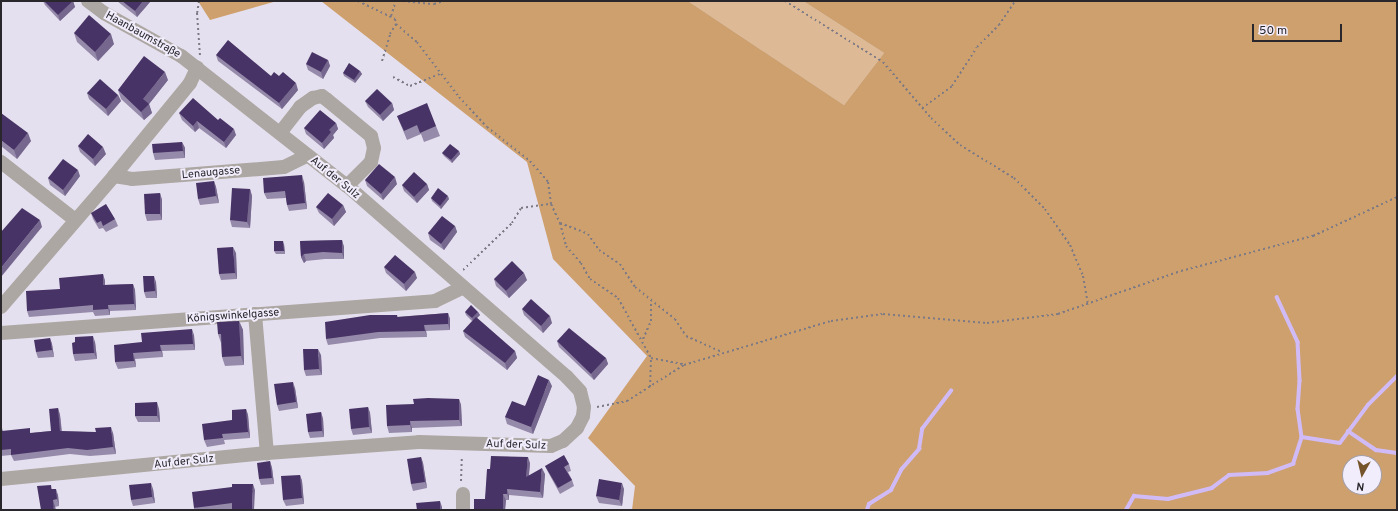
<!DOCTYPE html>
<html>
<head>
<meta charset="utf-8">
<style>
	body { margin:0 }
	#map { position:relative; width:1398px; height:511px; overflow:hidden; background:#e5e0ef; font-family:Overpass,sans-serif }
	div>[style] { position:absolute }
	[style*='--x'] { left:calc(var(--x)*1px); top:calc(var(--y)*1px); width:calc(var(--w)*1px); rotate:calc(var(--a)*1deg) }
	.green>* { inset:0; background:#ddba95 }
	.forest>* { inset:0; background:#cea06e }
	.stream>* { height:3.5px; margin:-1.75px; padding:0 1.75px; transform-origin:1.75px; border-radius:1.75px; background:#d1bbf7 }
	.path>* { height:2px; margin-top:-1px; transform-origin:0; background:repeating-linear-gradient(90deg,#7e7a84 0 2px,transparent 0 5px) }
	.minor>* { height:14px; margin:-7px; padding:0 7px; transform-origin:7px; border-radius:7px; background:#aca7a2 }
	.wall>* { inset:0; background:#968aaa }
	.shaded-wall>* { inset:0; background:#76678e }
	.building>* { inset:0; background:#473365 }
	span { translate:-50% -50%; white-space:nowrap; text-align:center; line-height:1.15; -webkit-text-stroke:4px #f2edfc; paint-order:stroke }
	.street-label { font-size:11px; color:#29272c }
	.frame { position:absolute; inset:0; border:2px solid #29272c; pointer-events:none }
	.north { position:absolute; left:1342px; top:455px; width:40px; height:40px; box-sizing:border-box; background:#f2edfc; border:1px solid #a29ea9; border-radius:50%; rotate:188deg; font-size:11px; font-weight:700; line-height:16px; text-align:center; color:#29272c }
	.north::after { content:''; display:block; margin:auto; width:14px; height:18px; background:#75532b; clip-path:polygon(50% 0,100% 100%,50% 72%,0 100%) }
	.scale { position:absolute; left:1252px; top:24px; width:90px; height:18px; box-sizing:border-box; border:2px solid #29272c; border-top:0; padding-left:5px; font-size:12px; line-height:14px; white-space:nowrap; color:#29272c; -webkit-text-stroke:3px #f2edfc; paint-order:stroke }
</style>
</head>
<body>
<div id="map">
	<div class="green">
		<div style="clip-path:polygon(688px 1px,803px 1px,884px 53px,844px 105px)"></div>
	</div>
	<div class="forest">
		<div style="clip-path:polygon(198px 1px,277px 1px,210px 20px)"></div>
		<div style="clip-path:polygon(evenodd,321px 1px,688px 1px,844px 105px,884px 53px,803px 1px,1397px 1px,1397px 510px,632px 510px,635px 486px,588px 438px,647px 356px,553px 259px,527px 162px,321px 1px,1350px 463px,1374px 463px,1374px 487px,1350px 487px,1350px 463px)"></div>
	</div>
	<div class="stream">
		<div style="--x:1277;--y:297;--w:50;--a:65"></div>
		<div style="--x:1298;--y:342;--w:39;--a:87"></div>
		<div style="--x:1300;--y:381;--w:28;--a:94"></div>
		<div style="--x:1298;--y:409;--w:28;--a:82"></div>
		<div style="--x:1348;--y:431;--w:34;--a:34"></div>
		<div style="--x:1376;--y:450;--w:21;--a:8"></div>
		<div style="--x:867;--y:510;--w:6;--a:-72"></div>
		<div style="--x:869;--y:504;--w:26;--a:-32"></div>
		<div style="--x:891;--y:490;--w:22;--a:-63"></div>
		<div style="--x:901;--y:470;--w:28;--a:-49"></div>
		<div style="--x:919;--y:449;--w:20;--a:-81"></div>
		<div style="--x:922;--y:429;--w:48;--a:-52.7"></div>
		<div style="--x:1126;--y:510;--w:16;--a:-60"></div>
		<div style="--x:1134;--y:496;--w:34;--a:5"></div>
		<div style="--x:1168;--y:499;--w:45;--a:-14"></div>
		<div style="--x:1212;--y:488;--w:21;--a:-37"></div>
		<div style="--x:1229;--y:475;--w:39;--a:-3"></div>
		<div style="--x:1268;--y:473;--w:27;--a:-20"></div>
		<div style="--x:1293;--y:464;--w:28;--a:-72"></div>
		<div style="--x:1302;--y:437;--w:38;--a:9"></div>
		<div style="--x:1340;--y:443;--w:47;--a:-53.6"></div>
		<div style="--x:1368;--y:405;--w:41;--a:-45"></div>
	</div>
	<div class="path">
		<div style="--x:199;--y:1;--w:12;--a:99"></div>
		<div style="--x:197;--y:13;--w:43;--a:86"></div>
		<div style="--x:358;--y:1;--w:41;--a:25.9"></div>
		<div style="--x:395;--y:19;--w:5;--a:79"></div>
		<div style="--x:396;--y:24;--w:28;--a:41"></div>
		<div style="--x:417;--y:42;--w:69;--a:52.6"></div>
		<div style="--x:459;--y:97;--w:41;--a:47"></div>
		<div style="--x:487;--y:127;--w:55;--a:38.3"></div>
		<div style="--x:530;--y:161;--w:28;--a:49"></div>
		<div style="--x:548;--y:182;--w:22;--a:82"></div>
		<div style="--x:551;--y:204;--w:21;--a:65"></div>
		<div style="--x:560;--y:223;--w:24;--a:75"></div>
		<div style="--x:566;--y:246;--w:23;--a:49"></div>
		<div style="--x:581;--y:263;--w:18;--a:61"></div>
		<div style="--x:590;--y:279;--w:34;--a:34"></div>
		<div style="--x:618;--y:298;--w:68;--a:61.2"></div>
		<div style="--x:651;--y:358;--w:33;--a:11"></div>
		<div style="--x:403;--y:1;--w:31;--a:6"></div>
		<div style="--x:434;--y:4;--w:10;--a:-17"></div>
		<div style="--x:785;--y:1;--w:115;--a:31.9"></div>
		<div style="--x:883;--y:62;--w:74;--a:49.4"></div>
		<div style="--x:931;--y:118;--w:40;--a:43"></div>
		<div style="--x:960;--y:145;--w:63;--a:31.4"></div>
		<div style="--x:1014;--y:178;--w:44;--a:45"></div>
		<div style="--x:1045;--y:209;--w:44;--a:55.2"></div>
		<div style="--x:1070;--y:245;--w:34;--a:67"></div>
		<div style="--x:1083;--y:276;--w:29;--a:80"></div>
		<div style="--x:391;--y:16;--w:16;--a:-72"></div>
		<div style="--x:382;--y:61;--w:28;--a:-73"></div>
		<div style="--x:390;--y:34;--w:12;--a:-59"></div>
		<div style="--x:393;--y:77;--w:19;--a:28"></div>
		<div style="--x:410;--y:86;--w:35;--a:-22"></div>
		<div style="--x:922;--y:108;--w:37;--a:-36"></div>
		<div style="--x:952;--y:86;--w:46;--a:-57.3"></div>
		<div style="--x:977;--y:47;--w:31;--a:-45"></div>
		<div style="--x:999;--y:25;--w:29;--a:-56"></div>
		<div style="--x:560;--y:223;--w:30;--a:21"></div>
		<div style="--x:588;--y:234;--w:19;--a:55"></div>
		<div style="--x:599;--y:250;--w:25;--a:34"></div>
		<div style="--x:620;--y:264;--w:27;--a:57"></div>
		<div style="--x:635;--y:287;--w:51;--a:38.7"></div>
		<div style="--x:675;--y:319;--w:20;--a:57"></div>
		<div style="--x:686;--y:336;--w:39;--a:24"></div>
		<div style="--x:463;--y:270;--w:68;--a:-43.8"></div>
		<div style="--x:512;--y:223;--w:17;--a:-59"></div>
		<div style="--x:521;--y:208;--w:30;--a:-8"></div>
		<div style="--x:643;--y:339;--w:20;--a:-66"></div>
		<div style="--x:651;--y:321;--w:21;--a:-90"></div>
		<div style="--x:650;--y:387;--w:29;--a:-88"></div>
		<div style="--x:597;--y:407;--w:31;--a:-11"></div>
		<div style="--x:627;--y:401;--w:67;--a:-32.3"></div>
		<div style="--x:684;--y:365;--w:153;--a:-16.7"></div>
		<div style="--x:831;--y:321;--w:52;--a:-7.7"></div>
		<div style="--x:883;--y:314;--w:104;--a:4.9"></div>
		<div style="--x:987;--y:323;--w:72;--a:-7.2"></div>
		<div style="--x:1058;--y:314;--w:130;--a:-19.3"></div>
		<div style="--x:1181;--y:271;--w:137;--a:-14.9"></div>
		<div style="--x:1313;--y:236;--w:93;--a:-24.9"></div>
		<div style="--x:461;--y:481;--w:25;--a:-88"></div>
	</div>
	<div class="minor">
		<div style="--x:280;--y:133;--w:33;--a:-52"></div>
		<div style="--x:300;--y:107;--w:16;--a:-35"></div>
		<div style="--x:313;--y:98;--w:9;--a:-13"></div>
		<div style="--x:322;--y:96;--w:5;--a:37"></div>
		<div style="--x:326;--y:99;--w:58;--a:39.4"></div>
		<div style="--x:371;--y:136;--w:12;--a:76"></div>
		<div style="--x:374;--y:148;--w:14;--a:102"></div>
		<div style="--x:371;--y:162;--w:34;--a:135"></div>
		<div style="--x:1;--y:162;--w:93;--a:38"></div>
		<div style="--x:114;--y:176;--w:18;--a:9"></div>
		<div style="--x:132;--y:179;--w:152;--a:-4.5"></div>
		<div style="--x:284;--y:167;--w:25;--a:-26"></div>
		<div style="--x:1;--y:307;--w:173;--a:-49.2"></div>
		<div style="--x:114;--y:176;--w:120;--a:-50.7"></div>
		<div style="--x:190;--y:83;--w:17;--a:-65"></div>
		<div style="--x:255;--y:314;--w:140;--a:85.1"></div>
		<div style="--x:1;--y:333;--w:435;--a:-4.2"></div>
		<div style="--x:435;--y:301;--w:30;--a:-26"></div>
		<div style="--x:1;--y:479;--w:267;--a:-5.6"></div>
		<div style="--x:267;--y:453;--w:152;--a:-4.1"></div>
		<div style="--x:419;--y:442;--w:132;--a:1.7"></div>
		<div style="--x:551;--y:446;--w:13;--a:-23"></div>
		<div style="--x:563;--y:441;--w:19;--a:-43"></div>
		<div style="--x:577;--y:428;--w:13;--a:-63"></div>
		<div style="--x:583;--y:416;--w:9;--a:-84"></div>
		<div style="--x:584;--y:407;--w:16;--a:-104"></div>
		<div style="--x:580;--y:391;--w:19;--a:-133"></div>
		<div style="--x:567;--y:377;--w:291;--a:-139"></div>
		<div style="--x:347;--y:186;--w:211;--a:-141.9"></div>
		<div style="--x:181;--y:56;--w:88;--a:-150.8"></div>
		<div style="--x:104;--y:13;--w:20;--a:-143"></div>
		<div style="--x:463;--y:510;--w:16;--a:-90"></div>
	</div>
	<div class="wall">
		<div style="clip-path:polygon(43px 1px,73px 1px,75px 7px,60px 21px,45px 5px)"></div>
		<div style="clip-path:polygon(117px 1px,149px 1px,150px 2px,137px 17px)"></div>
		<div style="clip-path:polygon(74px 33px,114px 44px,98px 61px,77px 42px)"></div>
		<div style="clip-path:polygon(216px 55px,271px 76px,279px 76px,298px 90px,282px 109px,218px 61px)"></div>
		<div style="clip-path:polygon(328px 60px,330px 66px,323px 79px,308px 70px,306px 64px)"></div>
		<div style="clip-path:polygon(360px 71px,362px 74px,355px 83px,344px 76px,343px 73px)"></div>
		<div style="clip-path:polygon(168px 80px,149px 104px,152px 113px,144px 120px,121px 99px,118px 90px)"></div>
		<div style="clip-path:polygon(87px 93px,118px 95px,121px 101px,108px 116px,89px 99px)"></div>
		<div style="clip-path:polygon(365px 101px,392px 103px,394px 110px,383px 121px,368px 107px)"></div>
		<div style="clip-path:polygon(1px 113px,31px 141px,17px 159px,1px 146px)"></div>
		<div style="clip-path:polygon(179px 113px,218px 120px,236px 135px,226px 148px,199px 128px,195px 132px,182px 120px)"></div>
		<div style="clip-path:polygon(397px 116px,436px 126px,440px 136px,424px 142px,421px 134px,407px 140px)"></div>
		<div style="clip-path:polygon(336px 123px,338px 129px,333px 135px,334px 138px,324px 149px,306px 134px,304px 128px)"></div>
		<div style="clip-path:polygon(182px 142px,185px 148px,185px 158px,155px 160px,153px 153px)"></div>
		<div style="clip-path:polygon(78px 146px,106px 154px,95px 166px,80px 152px)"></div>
		<div style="clip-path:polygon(459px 151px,460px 154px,452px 163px,444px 156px,442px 153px)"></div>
		<div style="clip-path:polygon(80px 176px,65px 196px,50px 185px,48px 178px)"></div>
		<div style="clip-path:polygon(365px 180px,397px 184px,383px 200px,367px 186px)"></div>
		<div style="clip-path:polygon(214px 181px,216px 187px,219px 203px,200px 205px,198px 199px)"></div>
		<div style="clip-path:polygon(304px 182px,307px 209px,289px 211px,287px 205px,286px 198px,267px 199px,264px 193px)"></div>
		<div style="clip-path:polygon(427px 184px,429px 190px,417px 203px,404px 191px,402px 185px)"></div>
		<div style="clip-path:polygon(250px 189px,252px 196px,250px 228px,232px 227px,230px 220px)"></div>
		<div style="clip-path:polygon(160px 193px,162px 200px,162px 220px,147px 221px,145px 214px)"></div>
		<div style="clip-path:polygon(431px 198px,449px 199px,441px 209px,432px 201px)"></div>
		<div style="clip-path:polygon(343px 205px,346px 212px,334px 226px,319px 213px,316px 207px)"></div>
		<div style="clip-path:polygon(91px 213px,115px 219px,118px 226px,106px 232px,103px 228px,99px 229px,93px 219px)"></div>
		<div style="clip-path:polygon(455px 226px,457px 232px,444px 250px,430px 240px,428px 233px)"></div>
		<div style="clip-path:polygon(342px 240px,344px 247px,344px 259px,325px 259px,306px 261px,304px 263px,301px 257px,300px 241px)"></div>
		<div style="clip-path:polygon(284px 244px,285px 254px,276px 254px,274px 251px)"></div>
		<div style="clip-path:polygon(236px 253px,237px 279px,221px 280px,219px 274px)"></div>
		<div style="clip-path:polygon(384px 267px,417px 278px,406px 291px,386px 273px)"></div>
		<div style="clip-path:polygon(103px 274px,105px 281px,105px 285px,133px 284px,135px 290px,136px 310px,110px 311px,110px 315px,95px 316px,93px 312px,29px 317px,27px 311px,60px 289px)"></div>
		<div style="clip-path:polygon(494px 279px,527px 280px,509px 298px,496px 286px)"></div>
		<div style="clip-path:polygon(156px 282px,157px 298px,146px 298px,144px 292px)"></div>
		<div style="clip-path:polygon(522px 309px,552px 323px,543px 333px,524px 315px)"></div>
		<div style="clip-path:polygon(465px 312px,478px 312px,480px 315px,477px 318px,515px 351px,517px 358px,507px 370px,465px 337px,463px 331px,472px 321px,466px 315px)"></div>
		<div style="clip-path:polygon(448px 313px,450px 319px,450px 330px,426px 331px,427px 337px,380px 338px,328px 345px,326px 339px,397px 315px,398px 317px)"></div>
		<div style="clip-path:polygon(239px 321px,243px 330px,244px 365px,225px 366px,222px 357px,221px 343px,218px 334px)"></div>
		<div style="clip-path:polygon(194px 335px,195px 350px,162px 351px,163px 357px,135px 359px,136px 367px,118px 369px,115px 362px,142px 342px)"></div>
		<div style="clip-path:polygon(50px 338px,52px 344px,54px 357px,38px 358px,36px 352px)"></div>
		<div style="clip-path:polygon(557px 341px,606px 358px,608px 364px,594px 380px,559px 347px)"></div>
		<div style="clip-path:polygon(75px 342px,95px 342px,97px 359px,75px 361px,73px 354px)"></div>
		<div style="clip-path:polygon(321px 355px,322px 375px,306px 376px,304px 370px)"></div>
		<div style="clip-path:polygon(552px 386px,533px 434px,507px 424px,505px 417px,525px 406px)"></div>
		<div style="clip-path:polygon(295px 388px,298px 408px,279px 411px,277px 405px)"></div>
		<div style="clip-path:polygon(459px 399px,461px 405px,462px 426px,412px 428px,412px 432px,389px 433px,387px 426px,414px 404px)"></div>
		<div style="clip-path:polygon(368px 407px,370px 413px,372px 433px,353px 435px,351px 429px)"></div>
		<div style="clip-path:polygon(58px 408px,60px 415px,62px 431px,113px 433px,116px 454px,90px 456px,70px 454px,14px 461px,11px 455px,1px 456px,1px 428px,2px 428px,3px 431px,32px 433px,51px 431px)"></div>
		<div style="clip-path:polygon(159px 409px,160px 422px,138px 422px,135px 416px)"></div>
		<div style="clip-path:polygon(246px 409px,248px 415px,250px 438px,224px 440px,225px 444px,207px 447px,204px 440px,232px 420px)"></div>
		<div style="clip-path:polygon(321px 412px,323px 419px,324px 437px,310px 438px,308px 432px)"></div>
		<div style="clip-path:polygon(421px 457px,423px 463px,427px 488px,413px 491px,411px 484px)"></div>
		<div style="clip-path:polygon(270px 461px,272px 468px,274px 484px,261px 485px,259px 479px)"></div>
		<div style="clip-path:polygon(530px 463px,529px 476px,545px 474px,543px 498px,509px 495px,509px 500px,506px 500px,505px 510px,474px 510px,485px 499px,490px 469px)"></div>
		<div style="clip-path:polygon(569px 464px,571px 471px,568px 472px,572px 480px,574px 486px,560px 494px,548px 472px,545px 466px)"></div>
		<div style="clip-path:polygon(300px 475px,302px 481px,304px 504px,286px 506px,283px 500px)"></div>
		<div style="clip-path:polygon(51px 485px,52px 489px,58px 495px,59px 506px,41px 510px)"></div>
		<div style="clip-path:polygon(153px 489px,155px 503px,133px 506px,131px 500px)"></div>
		<div style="clip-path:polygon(624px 489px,622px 506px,599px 503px,596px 496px)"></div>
		<div style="clip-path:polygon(255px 490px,232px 510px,194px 510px,194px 508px)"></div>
	</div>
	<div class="shaded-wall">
		<div style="clip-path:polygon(73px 1px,75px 7px,60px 21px,58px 15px)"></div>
		<div style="clip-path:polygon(143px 1px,149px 1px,150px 2px,137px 17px,135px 11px)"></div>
		<div style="clip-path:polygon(111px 34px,114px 44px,98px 61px,95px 52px)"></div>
		<div style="clip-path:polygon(328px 60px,330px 66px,323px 79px,321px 72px)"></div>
		<div style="clip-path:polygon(360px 71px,362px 74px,355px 83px,354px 80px)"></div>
		<div style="clip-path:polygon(165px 72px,168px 80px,149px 104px,152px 113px,144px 120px,141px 112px,143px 99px)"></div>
		<div style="clip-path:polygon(296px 83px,298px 90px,282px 109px,279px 103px)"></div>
		<div style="clip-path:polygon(118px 95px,121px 101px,108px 116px,106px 109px)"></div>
		<div style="clip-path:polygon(392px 103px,394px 110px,383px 121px,380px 115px)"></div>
		<div style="clip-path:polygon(197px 121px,199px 128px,195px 132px,193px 126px)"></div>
		<div style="clip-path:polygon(336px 123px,338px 129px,333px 135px,334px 138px,324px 149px,322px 143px,329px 130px)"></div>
		<div style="clip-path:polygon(234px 129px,236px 135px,226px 148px,224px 142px)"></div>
		<div style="clip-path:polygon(28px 133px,31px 141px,17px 159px,14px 150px)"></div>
		<div style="clip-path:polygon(182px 142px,185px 148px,185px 158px,183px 151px)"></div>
		<div style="clip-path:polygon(103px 147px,106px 154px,95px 166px,93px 159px)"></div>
		<div style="clip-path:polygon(459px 151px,460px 154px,452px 163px,451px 160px)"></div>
		<div style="clip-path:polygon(78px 170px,80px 176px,65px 196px,63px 190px)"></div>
		<div style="clip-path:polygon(302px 175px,304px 182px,307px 209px,305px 203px)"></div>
		<div style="clip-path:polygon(395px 177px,397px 184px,383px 200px,381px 194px)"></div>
		<div style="clip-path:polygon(214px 181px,216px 187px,219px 203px,216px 196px)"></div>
		<div style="clip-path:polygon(427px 184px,429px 190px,417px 203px,414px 197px)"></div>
		<div style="clip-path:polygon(250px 189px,252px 196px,250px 228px,247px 222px)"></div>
		<div style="clip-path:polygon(160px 193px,162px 200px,162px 220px,160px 214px)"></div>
		<div style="clip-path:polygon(448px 196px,449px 199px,441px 209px,440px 206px)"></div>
		<div style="clip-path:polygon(343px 205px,346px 212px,334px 226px,332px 219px)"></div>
		<div style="clip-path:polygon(40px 220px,42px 227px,1px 277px,1px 268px)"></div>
		<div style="clip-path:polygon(455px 226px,457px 232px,444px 250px,441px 244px)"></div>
		<div style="clip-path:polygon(342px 240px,344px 247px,344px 259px,342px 253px)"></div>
		<div style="clip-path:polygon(283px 241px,284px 244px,285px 254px,284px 251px)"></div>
		<div style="clip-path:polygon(233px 247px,236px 253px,237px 279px,235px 273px)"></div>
		<div style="clip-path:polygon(304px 254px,306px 261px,304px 263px,301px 257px)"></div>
		<div style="clip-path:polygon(415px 272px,417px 278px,406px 291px,404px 284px)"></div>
		<div style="clip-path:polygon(524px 273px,527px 280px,509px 298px,506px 291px)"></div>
		<div style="clip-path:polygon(103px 274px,105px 281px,105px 291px,103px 285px)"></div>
		<div style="clip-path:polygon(154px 276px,156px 282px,157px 298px,155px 291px)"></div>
		<div style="clip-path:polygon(133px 284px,135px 290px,136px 310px,134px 304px)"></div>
		<div style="clip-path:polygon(108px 305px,110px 311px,110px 315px,108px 309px)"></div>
		<div style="clip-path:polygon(478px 312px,480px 315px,473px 322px,472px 318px)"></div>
		<div style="clip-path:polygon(448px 313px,450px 319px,450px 330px,448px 324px)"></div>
		<div style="clip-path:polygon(550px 316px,552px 323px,543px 333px,541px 326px)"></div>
		<div style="clip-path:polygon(239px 321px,243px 330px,244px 365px,241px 356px)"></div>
		<div style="clip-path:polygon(424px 325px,426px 331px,427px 337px,425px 331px)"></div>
		<div style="clip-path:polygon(192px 329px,194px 335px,195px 350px,193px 344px)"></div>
		<div style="clip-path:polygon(93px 336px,95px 342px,97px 359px,94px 353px)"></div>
		<div style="clip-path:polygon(50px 338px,52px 344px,54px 357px,52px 350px)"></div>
		<div style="clip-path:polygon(160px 345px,162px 351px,163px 357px,161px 351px)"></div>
		<div style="clip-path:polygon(318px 349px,321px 355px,322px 375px,319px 369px)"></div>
		<div style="clip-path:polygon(515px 351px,517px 358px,507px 370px,505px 363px)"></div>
		<div style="clip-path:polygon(133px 353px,135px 359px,136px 367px,134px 361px)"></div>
		<div style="clip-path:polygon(606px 358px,608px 364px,594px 380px,591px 374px)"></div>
		<div style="clip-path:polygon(549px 380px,552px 386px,533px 434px,531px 427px)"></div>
		<div style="clip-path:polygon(293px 382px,295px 388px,298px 408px,296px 402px)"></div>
		<div style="clip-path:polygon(459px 399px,461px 405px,462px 426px,459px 420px)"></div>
		<div style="clip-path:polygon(157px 402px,159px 409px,160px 422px,157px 416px)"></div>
		<div style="clip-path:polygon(368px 407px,370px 413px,372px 433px,369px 427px)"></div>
		<div style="clip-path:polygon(58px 408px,60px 415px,62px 438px,60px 431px)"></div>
		<div style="clip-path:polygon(246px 409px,248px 415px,250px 438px,248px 432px)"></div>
		<div style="clip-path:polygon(321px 412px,323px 419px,324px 437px,322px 431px)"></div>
		<div style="clip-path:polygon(410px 421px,412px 428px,412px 432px,410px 425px)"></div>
		<div style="clip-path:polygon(111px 427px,113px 433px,116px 454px,113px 447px)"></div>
		<div style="clip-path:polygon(421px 457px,423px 463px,427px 488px,425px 482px)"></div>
		<div style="clip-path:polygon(528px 457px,530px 463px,528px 483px,526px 477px)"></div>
		<div style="clip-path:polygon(270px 461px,272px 468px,274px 484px,272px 478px)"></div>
		<div style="clip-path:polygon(542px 468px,545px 474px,543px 498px,540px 492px)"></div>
		<div style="clip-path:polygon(300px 475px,302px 481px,304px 504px,302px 498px)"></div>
		<div style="clip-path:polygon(151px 483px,153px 489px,155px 503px,152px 497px)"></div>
		<div style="clip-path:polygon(622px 483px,624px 489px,622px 506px,619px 500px)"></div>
		<div style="clip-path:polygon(253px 484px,255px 490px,254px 510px,252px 510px)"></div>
		<div style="clip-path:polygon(56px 489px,58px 495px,59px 506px,57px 499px)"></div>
		<div style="clip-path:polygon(507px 489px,509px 495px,509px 500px,507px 494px)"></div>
		<div style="clip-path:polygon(503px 494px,506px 500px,505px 510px,503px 510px)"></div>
		<div style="clip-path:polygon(53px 500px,55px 506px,56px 510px,54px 510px)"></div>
		<div style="clip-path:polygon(440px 501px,442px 507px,442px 510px,440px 510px)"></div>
	</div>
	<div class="building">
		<div style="clip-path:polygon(44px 1px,73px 1px,58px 15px)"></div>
		<div style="clip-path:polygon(122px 1px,143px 1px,135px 11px)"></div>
		<div style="clip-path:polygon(89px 15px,111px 34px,95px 52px,74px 33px)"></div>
		<div style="clip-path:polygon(228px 40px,271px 76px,274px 72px,279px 76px,283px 72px,296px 83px,279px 103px,216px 55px)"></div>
		<div style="clip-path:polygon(312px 52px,328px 60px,321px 72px,306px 64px)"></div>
		<div style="clip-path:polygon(144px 56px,165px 72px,143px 99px,149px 104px,141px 112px,118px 90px)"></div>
		<div style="clip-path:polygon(349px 63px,360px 71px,354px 80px,343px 73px)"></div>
		<div style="clip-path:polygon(100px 79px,118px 95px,106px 109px,87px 93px)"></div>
		<div style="clip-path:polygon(377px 89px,392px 103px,380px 115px,365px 101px)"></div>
		<div style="clip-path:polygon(193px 98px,218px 120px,220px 118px,234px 129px,224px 142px,197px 121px,193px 126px,179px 113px)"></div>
		<div style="clip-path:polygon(427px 103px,436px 126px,420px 133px,417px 125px,404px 131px,397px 116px)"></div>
		<div style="clip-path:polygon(320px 110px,336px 123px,329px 130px,331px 132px,322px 143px,304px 128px)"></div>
		<div style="clip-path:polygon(1px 113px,28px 133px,14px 150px,1px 140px)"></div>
		<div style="clip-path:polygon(88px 134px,103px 147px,93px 159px,78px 146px)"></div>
		<div style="clip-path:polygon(182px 142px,183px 151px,153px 153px,152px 144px)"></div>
		<div style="clip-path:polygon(450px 144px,459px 151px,451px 160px,442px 153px)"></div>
		<div style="clip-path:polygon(63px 159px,78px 170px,63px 190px,48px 178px)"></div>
		<div style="clip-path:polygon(379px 164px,395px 177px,381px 194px,365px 180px)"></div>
		<div style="clip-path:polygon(414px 172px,427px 184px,414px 197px,402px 185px)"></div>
		<div style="clip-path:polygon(302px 175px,305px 203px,287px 205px,285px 191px,264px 193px,263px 178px)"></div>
		<div style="clip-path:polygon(214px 181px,216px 196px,198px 199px,196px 183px)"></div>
		<div style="clip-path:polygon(232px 188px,250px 189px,247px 222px,230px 220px)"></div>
		<div style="clip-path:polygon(438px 188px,448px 196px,440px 206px,431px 198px)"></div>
		<div style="clip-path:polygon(160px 193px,160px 214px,145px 214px,144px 194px)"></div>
		<div style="clip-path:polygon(328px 193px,343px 205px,332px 219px,316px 207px)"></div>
		<div style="clip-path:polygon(106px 204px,115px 219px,103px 226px,101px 221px,97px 223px,91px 213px)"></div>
		<div style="clip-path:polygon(22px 208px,40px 220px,1px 268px,1px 232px)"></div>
		<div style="clip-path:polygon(442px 216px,455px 226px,441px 244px,428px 233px)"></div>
		<div style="clip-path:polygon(342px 240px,342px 253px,323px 252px,304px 254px,301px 257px,300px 241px)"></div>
		<div style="clip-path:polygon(274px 241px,283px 241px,284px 251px,274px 251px)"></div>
		<div style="clip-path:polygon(233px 247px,235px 273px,219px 274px,217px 248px)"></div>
		<div style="clip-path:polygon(395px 255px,415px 272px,404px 284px,384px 267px)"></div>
		<div style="clip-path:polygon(512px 261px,524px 273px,506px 291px,494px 279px)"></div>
		<div style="clip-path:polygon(103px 274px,103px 285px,133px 284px,134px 304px,108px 305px,108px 309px,93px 310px,93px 305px,27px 311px,26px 291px,60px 289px,59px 278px)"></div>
		<div style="clip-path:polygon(143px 276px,154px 276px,155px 291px,144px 292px)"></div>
		<div style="clip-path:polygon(531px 299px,550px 316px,541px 326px,522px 309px)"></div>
		<div style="clip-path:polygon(471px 305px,478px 312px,472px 318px,465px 312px)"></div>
		<div style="clip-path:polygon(448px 313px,448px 324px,424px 325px,425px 331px,378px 332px,326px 339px,325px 322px,370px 315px,397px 315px,397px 317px)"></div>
		<div style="clip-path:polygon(476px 317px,515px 351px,505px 363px,463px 331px)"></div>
		<div style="clip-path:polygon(239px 321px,241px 356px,222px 357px,221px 334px,218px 334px,217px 322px)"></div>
		<div style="clip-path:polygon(569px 328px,606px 358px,591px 374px,557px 341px)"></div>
		<div style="clip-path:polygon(192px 329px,193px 344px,160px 345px,161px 351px,133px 353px,134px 361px,115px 362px,114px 345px,142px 342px,141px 333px)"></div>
		<div style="clip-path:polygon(93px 336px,94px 353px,73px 354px,72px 343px,75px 342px,75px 337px)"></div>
		<div style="clip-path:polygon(50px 338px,52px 350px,36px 352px,34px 340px)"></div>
		<div style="clip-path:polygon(303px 349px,318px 349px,319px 369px,304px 370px)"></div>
		<div style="clip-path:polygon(538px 375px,549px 380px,531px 427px,505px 417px,512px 401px,525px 406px)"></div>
		<div style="clip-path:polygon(293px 382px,296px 402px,277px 405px,274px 384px)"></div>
		<div style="clip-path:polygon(428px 398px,459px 399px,459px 420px,410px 421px,410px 425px,387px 426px,386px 405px,414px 404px,413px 399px)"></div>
		<div style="clip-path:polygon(157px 402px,157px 416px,135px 416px,135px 403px)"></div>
		<div style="clip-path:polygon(368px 407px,369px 427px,351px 429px,349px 409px)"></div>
		<div style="clip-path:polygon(58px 408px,60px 431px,96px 432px,95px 428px,111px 427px,113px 447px,87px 450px,68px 448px,11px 455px,11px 449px,1px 450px,1px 428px,2px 428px,2px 431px,30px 428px,30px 433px,51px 431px,49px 409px)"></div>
		<div style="clip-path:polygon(246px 409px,248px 432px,222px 434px,223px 438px,204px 440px,202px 424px,232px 420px,232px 410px)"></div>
		<div style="clip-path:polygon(321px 412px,322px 431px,308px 432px,306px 414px)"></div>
		<div style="clip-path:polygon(564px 455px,569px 464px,564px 467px,572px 480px,558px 488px,545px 466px)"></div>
		<div style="clip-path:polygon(491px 456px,528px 457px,526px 477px,542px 468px,540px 492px,507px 489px,507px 494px,503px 494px,503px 510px,474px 510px,474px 499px,485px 499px,487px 469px,490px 469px)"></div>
		<div style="clip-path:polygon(421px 457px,425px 482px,411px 484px,407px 459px)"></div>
		<div style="clip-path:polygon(270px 461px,272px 478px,259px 479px,257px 463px)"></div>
		<div style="clip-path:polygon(300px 475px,302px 498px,283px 500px,281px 476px)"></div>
		<div style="clip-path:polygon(599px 479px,622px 483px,619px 500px,596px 496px)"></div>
		<div style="clip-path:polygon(151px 483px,152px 497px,131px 500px,129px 485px)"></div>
		<div style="clip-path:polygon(232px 484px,253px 484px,252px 510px,232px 510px,232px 503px,194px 508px,192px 492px,232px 487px)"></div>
		<div style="clip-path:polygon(51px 485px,51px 489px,56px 489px,57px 499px,53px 500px,54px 510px,41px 510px,37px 486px)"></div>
		<div style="clip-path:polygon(440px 501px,440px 510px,417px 510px,416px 503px)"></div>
	</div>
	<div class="street-label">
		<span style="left:143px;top:35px;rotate:29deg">Haanbaumstraße</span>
		<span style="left:211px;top:173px;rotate:-5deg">Lenaugasse</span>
		<span style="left:335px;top:178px;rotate:39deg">Auf der Sulz</span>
		<span style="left:233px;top:316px;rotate:-4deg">Königswinkelgasse</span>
		<span style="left:516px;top:445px;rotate:2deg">Auf der Sulz</span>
		<span style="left:184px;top:462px;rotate:-6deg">Auf der Sulz</span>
	</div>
	<div class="frame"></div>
	<div class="north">N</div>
	<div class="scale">50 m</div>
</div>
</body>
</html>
